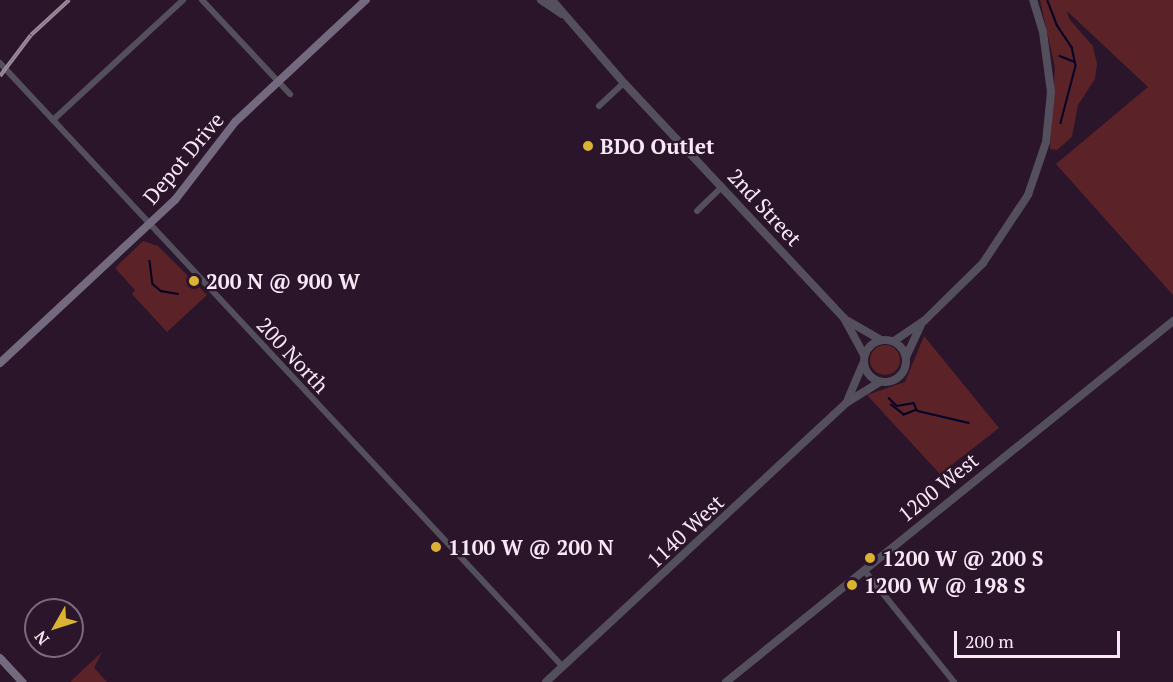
<!DOCTYPE html>
<html>
<head>
<meta charset="utf-8">
<style>
	body { margin:0 }
	#map { position:relative; width:1173px; height:682px; overflow:hidden; background:#2b152a; font-family:"PT Serif",serif }
	div>[style] { position:absolute }
	[style*='--x'] { left:calc(var(--x)*1px); top:calc(var(--y)*1px); width:calc(var(--w)*1px); rotate:calc(var(--a)*1deg) }
	.green>* { inset:0; background:#5b2328 }
	.round { border-radius:50% }
	.stream>* { height:1.5px; margin:-0.75px; padding:0 0.75px; transform-origin:0.75px; border-radius:0.75px; background:#050027 }
	.minor>* { height:6px; margin:-3px; padding:0 3px; transform-origin:3px; border-radius:3px; background:#544f5c }
	.tertiary>* { height:8px; margin:-4px; padding:0 4px; transform-origin:4px; border-radius:4px; background:#544f5c }
	.tertiary>.ring { margin:-4px; padding:0; box-sizing:content-box; background:none; border:8px solid #544f5c; border-radius:50% }
	.secondary>* { height:8px; margin:-4px; padding:0 4px; transform-origin:4px; border-radius:4px; background:#736a7f }
	.rail>* { height:4px; margin-top:-2px; transform-origin:0; background:repeating-linear-gradient(90deg,#2b152a 0 4.5px,#9c8a9b 0 9px); box-sizing:border-box; border-block:2px solid #9c8a9b }
	.dots>* { width:16px; height:16px; translate:-50% -50%; box-sizing:border-box; border:3px solid #2b152a; border-radius:50% }
	span { translate:-50% -50%; white-space:nowrap; text-align:center; line-height:1.15; -webkit-text-stroke:4.5px #2b152a; paint-order:stroke }
	.poi-label { font-size:21px; color:#f8e8f6; font-weight:700 }
	.left { translate:0 -50%; text-align:left }
	.street-label { font-size:21px; color:#f8e8f6 }
	.north { position:absolute; left:24px; top:598px; width:60px; height:60px; box-sizing:border-box; background:#2b152a; border:2px solid #7d697c; border-radius:50%; rotate:231deg; font-size:16px; font-weight:700; line-height:24px; text-align:center; color:#f8e8f6 }
	.north::after { content:''; display:block; margin:auto; width:21px; height:27px; background:#dbb233; clip-path:polygon(50% 0,100% 100%,50% 72%,0 100%) }
	.scale { position:absolute; left:954px; top:631px; width:166px; height:27px; box-sizing:border-box; border:3px solid #f8e8f6; border-top:0; padding-left:8px; font-size:18px; line-height:21px; white-space:nowrap; color:#f8e8f6; -webkit-text-stroke:4px #2b152a; paint-order:stroke }
</style>
</head>
<body>
<div id="map">
	<div class="green">
		<div style="clip-path:polygon(1040px 0,1173px 0,1173px 295px,1056px 164px,1148px 87px,1067px 11px,1069px 19px,1093px 46px,1097px 64px,1095px 79px,1078px 105px,1072px 137px,1057px 150px,1050px 149px,1055px 68px)"></div>
		<div style="clip-path:polygon(143px 241px,158px 246px,207px 295px,167px 332px,132px 294px,135px 290px,115px 268px)"></div>
		<div style="clip-path:polygon(924px 336px,999px 428px,940px 474px,867px 395px,905px 382px)"></div>
		<div class="round" style="left:870px;top:345px;width:30px;height:30px"></div>
		<div style="clip-path:polygon(102px 652px,94px 668px,107px 682px,70px 682px)"></div>
	</div>
	<div class="stream">
		<div style="--x:1048;--y:1;--w:26;--a:69"></div>
		<div style="--x:1057;--y:25;--w:27;--a:56"></div>
		<div style="--x:1072;--y:47;--w:19;--a:78"></div>
		<div style="--x:1076;--y:66;--w:59;--a:104.7"></div>
		<div style="--x:1060;--y:56;--w:16;--a:22"></div>
		<div style="--x:150;--y:261;--w:23;--a:83"></div>
		<div style="--x:153;--y:284;--w:11;--a:41"></div>
		<div style="--x:161;--y:291;--w:17;--a:10"></div>
		<div style="--x:889;--y:398;--w:11;--a:45"></div>
		<div style="--x:897;--y:406;--w:17;--a:-10"></div>
		<div style="--x:914;--y:403;--w:8;--a:67"></div>
		<div style="--x:917;--y:410;--w:14;--a:159"></div>
		<div style="--x:904;--y:415;--w:16;--a:-142"></div>
		<div style="--x:918;--y:411;--w:52;--a:13.2"></div>
	</div>
	<div class="minor">
		<div style="--x:202;--y:0;--w:129;--a:46.9"></div>
		<div style="--x:0;--y:63;--w:826;--a:47.01"></div>
		<div style="--x:599;--y:106;--w:34;--a:-43"></div>
		<div style="--x:53;--y:120;--w:177;--a:-42.7"></div>
		<div style="--x:697;--y:211;--w:35;--a:-44"></div>
		<div style="--x:864;--y:570;--w:144;--a:51.2"></div>
	</div>
	<div class="tertiary">
		<div style="--x:541;--y:0;--w:25;--a:34"></div>
		<div style="--x:552;--y:0;--w:110;--a:49.1"></div>
		<div style="--x:624;--y:83;--w:322;--a:46.9"></div>
		<div style="--x:844;--y:318;--w:42;--a:61.6"></div>
		<div style="--x:848;--y:321;--w:38;--a:30"></div>
		<div class="ring" style="left:864px;top:340px;width:34px;height:34px"></div>
		<div style="--x:894;--y:341;--w:36;--a:-34"></div>
		<div style="--x:924;--y:321;--w:83;--a:-44.5"></div>
		<div style="--x:983;--y:263;--w:82;--a:-56.5"></div>
		<div style="--x:1028;--y:195;--w:56;--a:-71.2"></div>
		<div style="--x:1046;--y:142;--w:50;--a:-84.3"></div>
		<div style="--x:1051;--y:92;--w:61;--a:-97.6"></div>
		<div style="--x:1043;--y:32;--w:34;--a:-107"></div>
		<div style="--x:906;--y:357;--w:35;--a:-65"></div>
		<div style="--x:848;--y:399;--w:38;--a:-67"></div>
		<div style="--x:546;--y:682;--w:410;--a:-42.9"></div>
		<div style="--x:846;--y:403;--w:40;--a:-32"></div>
		<div style="--x:726;--y:682;--w:575;--a:-38.92"></div>
	</div>
	<div class="secondary">
		<div style="--x:0;--y:363;--w:239;--a:-43"></div>
		<div style="--x:175;--y:200;--w:98;--a:-52.4"></div>
		<div style="--x:235;--y:122;--w:179;--a:-43"></div>
		<div style="--x:0;--y:658;--w:33;--a:47"></div>
	</div>
	<div class="rail">
		<div style="--x:0;--y:76;--w:51;--a:-52.9"></div>
		<div style="--x:31;--y:35;--w:52;--a:-42.6"></div>
	</div>
	<div class="dots">
		<div style="left:588px;top:146px;background:#dbb233"></div>
		<div style="left:194px;top:281px;background:#dbb233"></div>
		<div style="left:436px;top:547px;background:#dbb233"></div>
		<div style="left:870px;top:558px;background:#dbb233"></div>
		<div style="left:852px;top:585px;background:#dbb233"></div>
	</div>
	<div class="poi-label">
		<span class="left" style="left:600px;top:146px">BDO Outlet</span>
		<span class="left" style="left:206px;top:281px">200 N @ 900 W</span>
		<span class="left" style="left:448px;top:547px">1100 W @ 200 N</span>
		<span class="left" style="left:882px;top:558px">1200 W @ 200 S</span>
		<span class="left" style="left:864px;top:585px">1200 W @ 198 S</span>
	</div>
	<div class="street-label">
		<span style="left:183px;top:158px;rotate:-50deg">Depot Drive</span>
		<span style="left:765px;top:207px;rotate:47deg">2nd Street</span>
		<span style="left:293px;top:355px;rotate:47deg">200 North</span>
		<span style="left:938px;top:487px;rotate:-39deg">1200 West</span>
		<span style="left:685px;top:531px;rotate:-43deg">1140 West</span>
	</div>
	<div class="north">N</div>
	<div class="scale">200 m</div>
</div>
</body>
</html>
